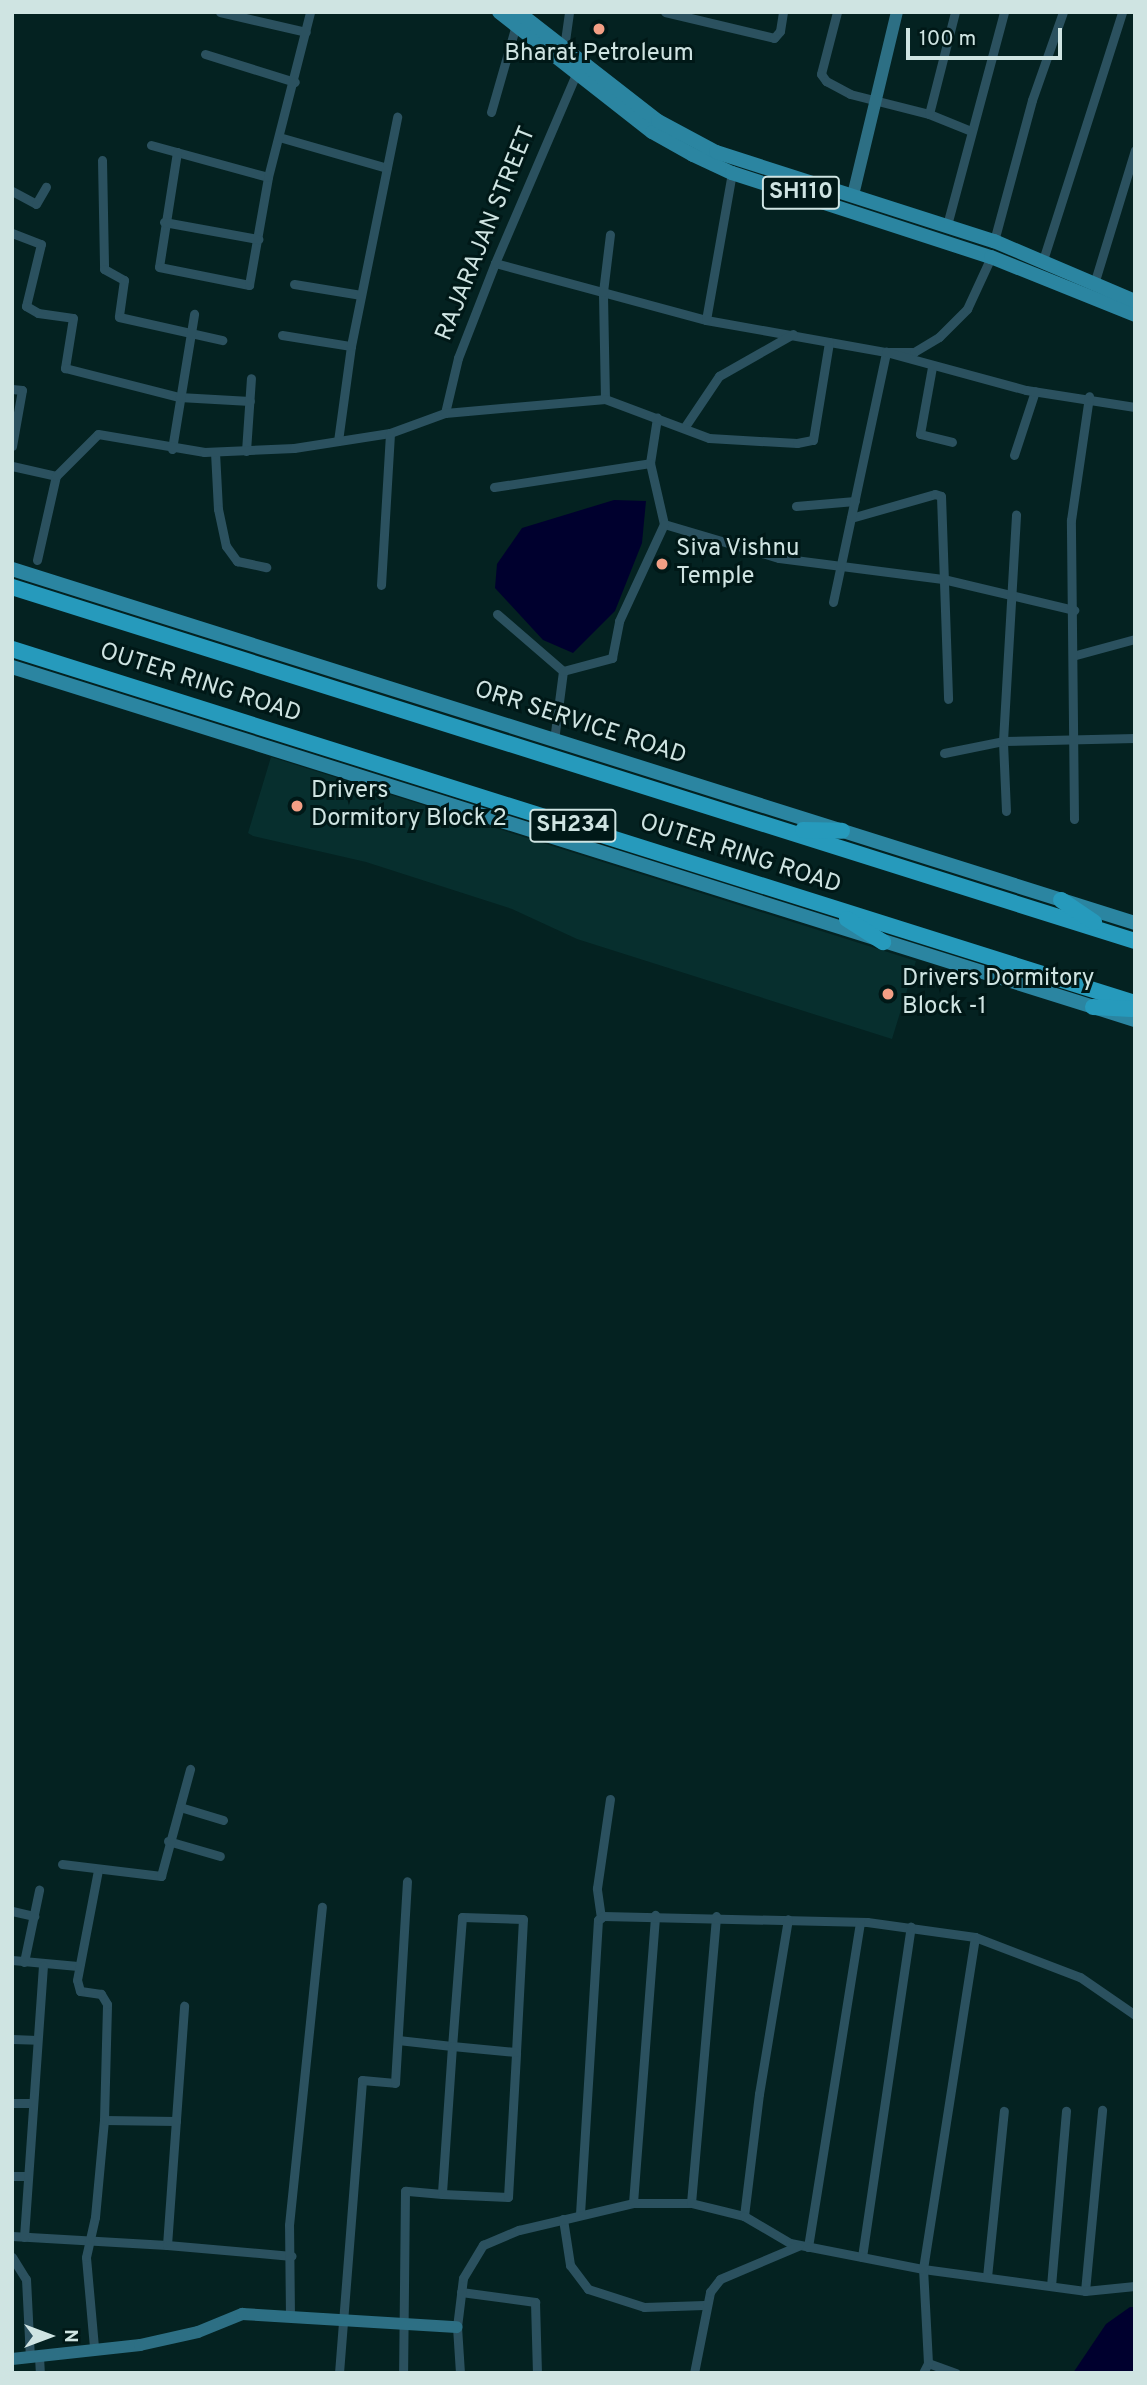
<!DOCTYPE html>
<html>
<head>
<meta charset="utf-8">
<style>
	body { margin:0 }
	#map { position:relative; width:1147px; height:2385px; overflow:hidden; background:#042221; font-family:Overpass,sans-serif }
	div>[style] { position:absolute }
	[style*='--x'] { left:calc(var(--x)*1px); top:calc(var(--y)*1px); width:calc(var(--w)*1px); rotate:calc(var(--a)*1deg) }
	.built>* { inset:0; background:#072f2e }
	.water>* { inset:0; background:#00002e }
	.street>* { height:9px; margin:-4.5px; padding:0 4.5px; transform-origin:4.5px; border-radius:4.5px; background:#2b515f }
	.secondary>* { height:12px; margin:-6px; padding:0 6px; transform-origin:6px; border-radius:6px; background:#2d6f84 }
	.primary>* { height:14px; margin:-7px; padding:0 7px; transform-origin:7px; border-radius:7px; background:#2b85a1 }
	.highway>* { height:16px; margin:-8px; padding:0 8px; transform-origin:8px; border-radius:8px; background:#269abc }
	.dots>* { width:19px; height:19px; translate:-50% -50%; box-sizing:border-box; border:4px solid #001817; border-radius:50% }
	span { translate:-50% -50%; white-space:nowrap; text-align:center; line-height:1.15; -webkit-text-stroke:6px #001817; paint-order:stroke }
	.shield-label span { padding:2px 5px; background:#001817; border:2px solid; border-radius:5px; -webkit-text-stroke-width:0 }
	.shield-label { font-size:23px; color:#cfe4e2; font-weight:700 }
	.poi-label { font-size:24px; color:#cfe4e2 }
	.left { translate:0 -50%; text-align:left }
	.street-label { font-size:24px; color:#cfe4e2 }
	.frame { position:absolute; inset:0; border:14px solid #cfe4e2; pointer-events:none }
	.north { position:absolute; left:14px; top:2301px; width:70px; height:70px; -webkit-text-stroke:5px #001817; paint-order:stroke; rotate:90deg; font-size:19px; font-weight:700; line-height:28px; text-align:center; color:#cfe4e2 }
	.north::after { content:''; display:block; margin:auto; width:24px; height:32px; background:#cfe4e2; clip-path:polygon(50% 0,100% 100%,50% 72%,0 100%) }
	.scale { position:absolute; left:906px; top:28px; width:156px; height:32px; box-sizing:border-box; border:4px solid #cfe4e2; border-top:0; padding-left:9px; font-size:21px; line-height:24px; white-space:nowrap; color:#cfe4e2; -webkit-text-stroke:5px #001817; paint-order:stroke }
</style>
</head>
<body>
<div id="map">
	<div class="built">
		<div style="clip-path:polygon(271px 757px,916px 961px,892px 1039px,577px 939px,512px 909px,366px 862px,253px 836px,248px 833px)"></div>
	</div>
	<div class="water">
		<div style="clip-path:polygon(614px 500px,646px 501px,642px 543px,615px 611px,573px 653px,543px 640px,495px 588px,497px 564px,522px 528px)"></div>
		<div style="clip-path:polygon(1130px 2307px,1135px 2307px,1135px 2373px,1073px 2373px,1106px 2324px)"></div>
	</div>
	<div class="street">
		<div style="--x:220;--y:12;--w:88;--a:13.1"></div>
		<div style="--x:665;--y:12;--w:112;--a:13.4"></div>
		<div style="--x:774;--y:38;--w:9;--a:-49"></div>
		<div style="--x:780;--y:31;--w:19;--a:-81"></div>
		<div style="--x:837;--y:12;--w:64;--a:104.5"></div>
		<div style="--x:821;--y:74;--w:9;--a:54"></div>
		<div style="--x:826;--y:81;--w:27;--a:28"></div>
		<div style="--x:850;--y:94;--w:81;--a:14.2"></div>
		<div style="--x:929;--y:114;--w:45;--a:22"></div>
		<div style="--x:564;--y:48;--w:36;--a:-82"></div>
		<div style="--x:205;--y:54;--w:94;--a:17.3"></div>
		<div style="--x:491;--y:112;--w:91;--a:-74"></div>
		<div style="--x:929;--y:114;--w:105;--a:-75.7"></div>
		<div style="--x:279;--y:137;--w:112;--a:16"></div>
		<div style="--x:151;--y:145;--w:121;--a:15.3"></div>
		<div style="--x:177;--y:152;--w:116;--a:98.9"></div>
		<div style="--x:159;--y:267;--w:92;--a:11.3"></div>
		<div style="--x:249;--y:285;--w:110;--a:-80"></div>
		<div style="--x:268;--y:177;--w:170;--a:-75.7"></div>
		<div style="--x:102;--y:160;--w:109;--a:88.9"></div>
		<div style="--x:104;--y:269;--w:23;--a:29"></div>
		<div style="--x:124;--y:280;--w:37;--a:98"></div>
		<div style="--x:119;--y:317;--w:106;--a:12.6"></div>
		<div style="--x:12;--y:191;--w:27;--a:28"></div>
		<div style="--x:36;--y:204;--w:20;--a:-60"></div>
		<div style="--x:164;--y:222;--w:96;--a:10.3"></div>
		<div style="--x:947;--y:225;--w:220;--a:-75"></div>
		<div style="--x:12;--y:233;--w:31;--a:21"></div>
		<div style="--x:41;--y:244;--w:64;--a:103.6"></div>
		<div style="--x:26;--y:306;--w:14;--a:30"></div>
		<div style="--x:38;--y:313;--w:35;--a:8"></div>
		<div style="--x:73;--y:318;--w:51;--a:99.1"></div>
		<div style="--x:65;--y:368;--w:118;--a:14.3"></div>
		<div style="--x:179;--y:397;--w:71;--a:3.2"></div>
		<div style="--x:994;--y:241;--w:146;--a:-74.9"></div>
		<div style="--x:1032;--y:100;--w:93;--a:-70.6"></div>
		<div style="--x:1043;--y:260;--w:260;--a:-72.3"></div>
		<div style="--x:495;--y:263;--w:219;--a:15.1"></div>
		<div style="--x:706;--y:320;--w:183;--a:10.1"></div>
		<div style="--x:886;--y:352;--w:28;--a:0"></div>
		<div style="--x:914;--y:352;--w:29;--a:-31"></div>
		<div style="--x:939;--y:337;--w:40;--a:-45"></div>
		<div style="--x:967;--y:309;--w:57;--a:-65.2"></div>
		<div style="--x:294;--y:284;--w:68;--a:9.3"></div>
		<div style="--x:1094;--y:284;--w:140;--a:-73"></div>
		<div style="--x:706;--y:320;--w:149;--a:-80"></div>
		<div style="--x:282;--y:335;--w:70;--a:9.1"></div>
		<div style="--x:932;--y:367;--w:68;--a:100.2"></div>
		<div style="--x:920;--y:434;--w:33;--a:14"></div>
		<div style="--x:12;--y:389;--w:10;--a:6"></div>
		<div style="--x:22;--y:390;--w:57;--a:100.1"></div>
		<div style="--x:605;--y:399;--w:107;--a:-91.1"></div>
		<div style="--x:603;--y:292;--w:58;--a:-83.1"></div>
		<div style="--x:445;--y:413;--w:57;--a:-76.7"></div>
		<div style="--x:458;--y:358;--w:102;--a:-68.7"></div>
		<div style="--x:495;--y:263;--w:206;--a:-66.8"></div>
		<div style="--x:684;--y:428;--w:63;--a:-56.1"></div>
		<div style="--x:719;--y:376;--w:85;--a:-29.6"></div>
		<div style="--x:338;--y:441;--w:96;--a:-82.2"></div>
		<div style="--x:351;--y:346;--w:234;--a:-78.6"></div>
		<div style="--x:172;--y:449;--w:137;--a:-80.7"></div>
		<div style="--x:246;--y:451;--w:73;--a:-86.1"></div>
		<div style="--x:215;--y:452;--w:57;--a:87"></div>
		<div style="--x:218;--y:509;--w:38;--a:78"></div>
		<div style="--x:226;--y:546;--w:19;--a:54"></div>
		<div style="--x:237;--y:561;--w:30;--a:12"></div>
		<div style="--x:1014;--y:455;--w:67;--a:-71.8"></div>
		<div style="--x:650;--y:463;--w:46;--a:-81.2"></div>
		<div style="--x:12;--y:466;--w:45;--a:12.8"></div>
		<div style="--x:494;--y:487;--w:158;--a:-8.7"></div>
		<div style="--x:650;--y:463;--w:63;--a:77.1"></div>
		<div style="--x:664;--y:524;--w:120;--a:16.5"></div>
		<div style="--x:779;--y:558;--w:165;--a:7.3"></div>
		<div style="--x:943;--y:579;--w:135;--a:13.3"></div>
		<div style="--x:796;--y:506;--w:59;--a:-4.8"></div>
		<div style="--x:851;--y:518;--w:87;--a:-15.9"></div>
		<div style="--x:935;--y:494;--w:6;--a:18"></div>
		<div style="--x:941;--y:496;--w:203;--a:88"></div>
		<div style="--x:37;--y:560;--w:86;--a:-77.3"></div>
		<div style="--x:56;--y:476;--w:59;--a:-45"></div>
		<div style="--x:98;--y:434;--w:108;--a:9.6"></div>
		<div style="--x:204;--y:452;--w:90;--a:-2.5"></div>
		<div style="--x:294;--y:448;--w:97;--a:-8.9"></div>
		<div style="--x:390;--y:433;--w:59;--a:-20"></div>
		<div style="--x:445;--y:413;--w:161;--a:-5"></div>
		<div style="--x:605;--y:399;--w:111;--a:20.6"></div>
		<div style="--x:709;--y:438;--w:88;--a:3.3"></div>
		<div style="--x:797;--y:443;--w:16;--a:-11"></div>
		<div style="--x:813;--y:440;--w:99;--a:-80.7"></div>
		<div style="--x:381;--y:585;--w:152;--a:-86.6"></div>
		<div style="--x:833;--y:602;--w:256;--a:-78"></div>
		<div style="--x:886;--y:352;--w:145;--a:15.2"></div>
		<div style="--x:1026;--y:390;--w:110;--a:8.9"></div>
		<div style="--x:497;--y:614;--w:87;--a:40.8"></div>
		<div style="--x:563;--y:671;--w:70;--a:97.4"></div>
		<div style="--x:1076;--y:655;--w:61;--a:-15.2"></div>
		<div style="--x:563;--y:671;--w:51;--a:-14.9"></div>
		<div style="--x:612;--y:658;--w:38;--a:-79"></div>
		<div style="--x:619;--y:621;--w:107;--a:-65.1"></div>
		<div style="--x:944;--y:753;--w:60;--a:-11.5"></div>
		<div style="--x:1003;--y:741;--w:132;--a:-1.3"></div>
		<div style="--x:1006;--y:811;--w:70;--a:-92.5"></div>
		<div style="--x:1003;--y:741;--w:227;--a:-86.7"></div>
		<div style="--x:1074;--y:819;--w:299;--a:-90.6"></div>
		<div style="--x:1071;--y:520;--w:125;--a:-81.7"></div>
		<div style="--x:180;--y:1807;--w:45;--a:16.8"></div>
		<div style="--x:168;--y:1841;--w:54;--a:16.1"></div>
		<div style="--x:62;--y:1864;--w:100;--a:6.9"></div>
		<div style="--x:161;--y:1876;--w:111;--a:-74.8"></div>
		<div style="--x:12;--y:1911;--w:23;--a:13"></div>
		<div style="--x:601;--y:1918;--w:30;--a:-98"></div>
		<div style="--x:597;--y:1888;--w:90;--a:-81.7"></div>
		<div style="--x:12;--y:1960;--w:66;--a:5.2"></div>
		<div style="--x:24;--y:1962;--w:74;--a:-78.2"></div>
		<div style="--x:12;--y:2039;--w:25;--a:2"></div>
		<div style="--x:398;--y:2040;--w:54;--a:6.3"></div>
		<div style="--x:452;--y:2046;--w:148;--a:93.9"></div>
		<div style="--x:442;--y:2194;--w:37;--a:-175"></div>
		<div style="--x:405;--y:2191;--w:182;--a:90.6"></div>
		<div style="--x:12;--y:2103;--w:21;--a:0"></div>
		<div style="--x:104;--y:2120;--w:72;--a:0.8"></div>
		<div style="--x:12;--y:2176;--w:16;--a:0"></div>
		<div style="--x:442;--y:2194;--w:66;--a:2.6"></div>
		<div style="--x:508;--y:2197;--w:145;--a:-86.8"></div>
		<div style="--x:516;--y:2052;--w:133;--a:-87"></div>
		<div style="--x:523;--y:1919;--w:61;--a:-178.1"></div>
		<div style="--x:462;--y:1917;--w:129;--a:94.4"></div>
		<div style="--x:452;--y:2046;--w:64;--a:5.4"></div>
		<div style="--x:633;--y:2203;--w:289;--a:-85.6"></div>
		<div style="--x:691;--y:2203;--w:288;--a:-85"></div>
		<div style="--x:580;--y:2214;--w:295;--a:-86.5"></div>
		<div style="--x:598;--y:1920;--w:6;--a:-39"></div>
		<div style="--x:603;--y:1916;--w:264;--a:1.3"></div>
		<div style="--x:867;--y:1922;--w:109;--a:7.9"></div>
		<div style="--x:975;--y:1937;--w:112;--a:20.9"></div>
		<div style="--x:1080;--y:1977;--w:67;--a:34.6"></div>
		<div style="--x:744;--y:2216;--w:123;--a:-83"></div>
		<div style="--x:759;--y:2094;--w:177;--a:-80.6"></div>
		<div style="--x:563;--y:2219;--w:47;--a:81.3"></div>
		<div style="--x:570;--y:2265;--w:30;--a:53"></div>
		<div style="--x:588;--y:2289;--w:59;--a:17.8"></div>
		<div style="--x:644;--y:2307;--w:60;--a:-1.9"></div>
		<div style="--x:12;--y:2236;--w:155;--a:3.3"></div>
		<div style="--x:167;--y:2245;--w:240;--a:-85.9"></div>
		<div style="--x:24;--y:2237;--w:272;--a:-86"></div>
		<div style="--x:167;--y:2245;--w:125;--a:5"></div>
		<div style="--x:808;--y:2247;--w:329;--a:-80.9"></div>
		<div style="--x:12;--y:2257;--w:26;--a:58"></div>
		<div style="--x:26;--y:2279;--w:78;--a:87.1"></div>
		<div style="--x:862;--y:2257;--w:334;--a:-81.6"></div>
		<div style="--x:987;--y:2277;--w:167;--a:-84.2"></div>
		<div style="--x:1051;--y:2286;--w:176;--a:-85.1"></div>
		<div style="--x:1085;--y:2291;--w:182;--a:-84.6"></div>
		<div style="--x:461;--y:2292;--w:75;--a:7.7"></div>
		<div style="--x:535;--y:2302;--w:71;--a:88.4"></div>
		<div style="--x:290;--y:2317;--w:92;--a:-90.6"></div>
		<div style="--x:289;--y:2225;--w:320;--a:-84.1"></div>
		<div style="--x:94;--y:2347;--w:90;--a:-95.1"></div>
		<div style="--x:86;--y:2257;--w:41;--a:-77.3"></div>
		<div style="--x:95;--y:2217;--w:97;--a:-84.7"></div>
		<div style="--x:104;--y:2120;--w:116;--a:-88.5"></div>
		<div style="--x:107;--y:2004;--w:12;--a:-121"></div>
		<div style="--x:101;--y:1994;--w:21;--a:-172"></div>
		<div style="--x:80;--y:1991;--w:11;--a:-105"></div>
		<div style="--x:77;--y:1980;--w:112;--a:-79.2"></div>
		<div style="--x:39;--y:2356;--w:17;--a:87"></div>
		<div style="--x:928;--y:2363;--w:30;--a:20"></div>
		<div style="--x:339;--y:2373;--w:294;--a:-85.5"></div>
		<div style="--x:362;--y:2080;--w:33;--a:5"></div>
		<div style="--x:395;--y:2083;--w:202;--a:-86.6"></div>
		<div style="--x:460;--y:2373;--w:46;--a:-93.7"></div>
		<div style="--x:457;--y:2327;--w:49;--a:-83"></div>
		<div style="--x:463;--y:2278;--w:39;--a:-59"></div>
		<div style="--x:483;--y:2245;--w:39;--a:-23"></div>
		<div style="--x:519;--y:2230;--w:117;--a:-13.3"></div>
		<div style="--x:633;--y:2203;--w:58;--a:0"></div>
		<div style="--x:691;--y:2203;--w:55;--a:13.8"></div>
		<div style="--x:744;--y:2216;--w:53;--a:30.4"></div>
		<div style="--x:790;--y:2243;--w:136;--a:11.1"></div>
		<div style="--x:923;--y:2269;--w:163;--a:7.7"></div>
		<div style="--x:1085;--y:2291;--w:50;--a:-5.7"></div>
		<div style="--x:694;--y:2373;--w:83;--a:-78.8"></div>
		<div style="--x:710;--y:2292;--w:16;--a:-52"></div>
		<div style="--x:720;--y:2279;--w:85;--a:-22.9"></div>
		<div style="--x:923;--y:2373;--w:11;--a:-63"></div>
		<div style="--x:928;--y:2363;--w:94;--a:-93"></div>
		<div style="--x:923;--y:2269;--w:336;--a:-81.1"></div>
	</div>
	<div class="secondary">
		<div style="--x:853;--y:195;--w:188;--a:-76.5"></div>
		<div style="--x:12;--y:2359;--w:129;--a:-6.2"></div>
		<div style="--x:140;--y:2345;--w:59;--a:-12.6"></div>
		<div style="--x:198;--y:2332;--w:48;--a:-22.2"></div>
		<div style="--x:242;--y:2314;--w:215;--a:3.5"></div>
	</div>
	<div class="primary">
		<div style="--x:499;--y:12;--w:194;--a:38.1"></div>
		<div style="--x:652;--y:132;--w:47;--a:29.3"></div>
		<div style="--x:693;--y:155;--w:43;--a:24.8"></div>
		<div style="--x:732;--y:173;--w:272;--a:18"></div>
		<div style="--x:991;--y:257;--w:155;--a:21.9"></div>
		<div style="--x:518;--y:12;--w:177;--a:37.9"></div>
		<div style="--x:658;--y:121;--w:66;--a:28.1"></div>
		<div style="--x:716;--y:152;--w:292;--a:17.8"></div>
		<div style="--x:994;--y:241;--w:153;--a:23.1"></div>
		<div style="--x:12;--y:569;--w:1177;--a:17.5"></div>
		<div style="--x:12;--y:667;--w:1177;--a:17.45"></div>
	</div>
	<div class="highway">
		<div style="--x:12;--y:587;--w:1177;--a:17.5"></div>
		<div style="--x:12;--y:649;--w:1177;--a:17.5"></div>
		<div style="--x:803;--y:830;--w:39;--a:1"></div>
		<div style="--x:1061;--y:900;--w:40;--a:34"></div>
		<div style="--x:847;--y:919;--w:43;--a:32.6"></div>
		<div style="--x:1093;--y:1007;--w:39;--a:3"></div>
	</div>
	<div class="dots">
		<div style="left:599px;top:29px;background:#f39f85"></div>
		<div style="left:662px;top:564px;background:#f39f85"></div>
		<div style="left:297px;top:806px;background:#f39f85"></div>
		<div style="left:888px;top:994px;background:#f39f85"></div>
	</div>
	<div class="shield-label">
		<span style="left:801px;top:193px">SH110</span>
		<span style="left:573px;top:826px">SH234</span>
	</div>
	<div class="poi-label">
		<span style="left:599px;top:55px">Bharat Petroleum</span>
		<span class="left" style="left:676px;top:564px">Siva Vishnu<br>Temple</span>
		<span class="left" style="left:311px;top:806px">Drivers<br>Dormitory Block 2</span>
		<span class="left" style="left:902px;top:994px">Drivers Dormitory<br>Block -1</span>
	</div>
	<div class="street-label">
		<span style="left:487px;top:234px;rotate:-68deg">RAJARAJAN STREET</span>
		<span style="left:200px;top:684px;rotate:18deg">OUTER RING ROAD</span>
		<span style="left:580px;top:724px;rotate:18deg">ORR SERVICE ROAD</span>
		<span style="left:740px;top:855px;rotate:18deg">OUTER RING ROAD</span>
	</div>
	<div class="frame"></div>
	<div class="north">N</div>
	<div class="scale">100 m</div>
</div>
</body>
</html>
